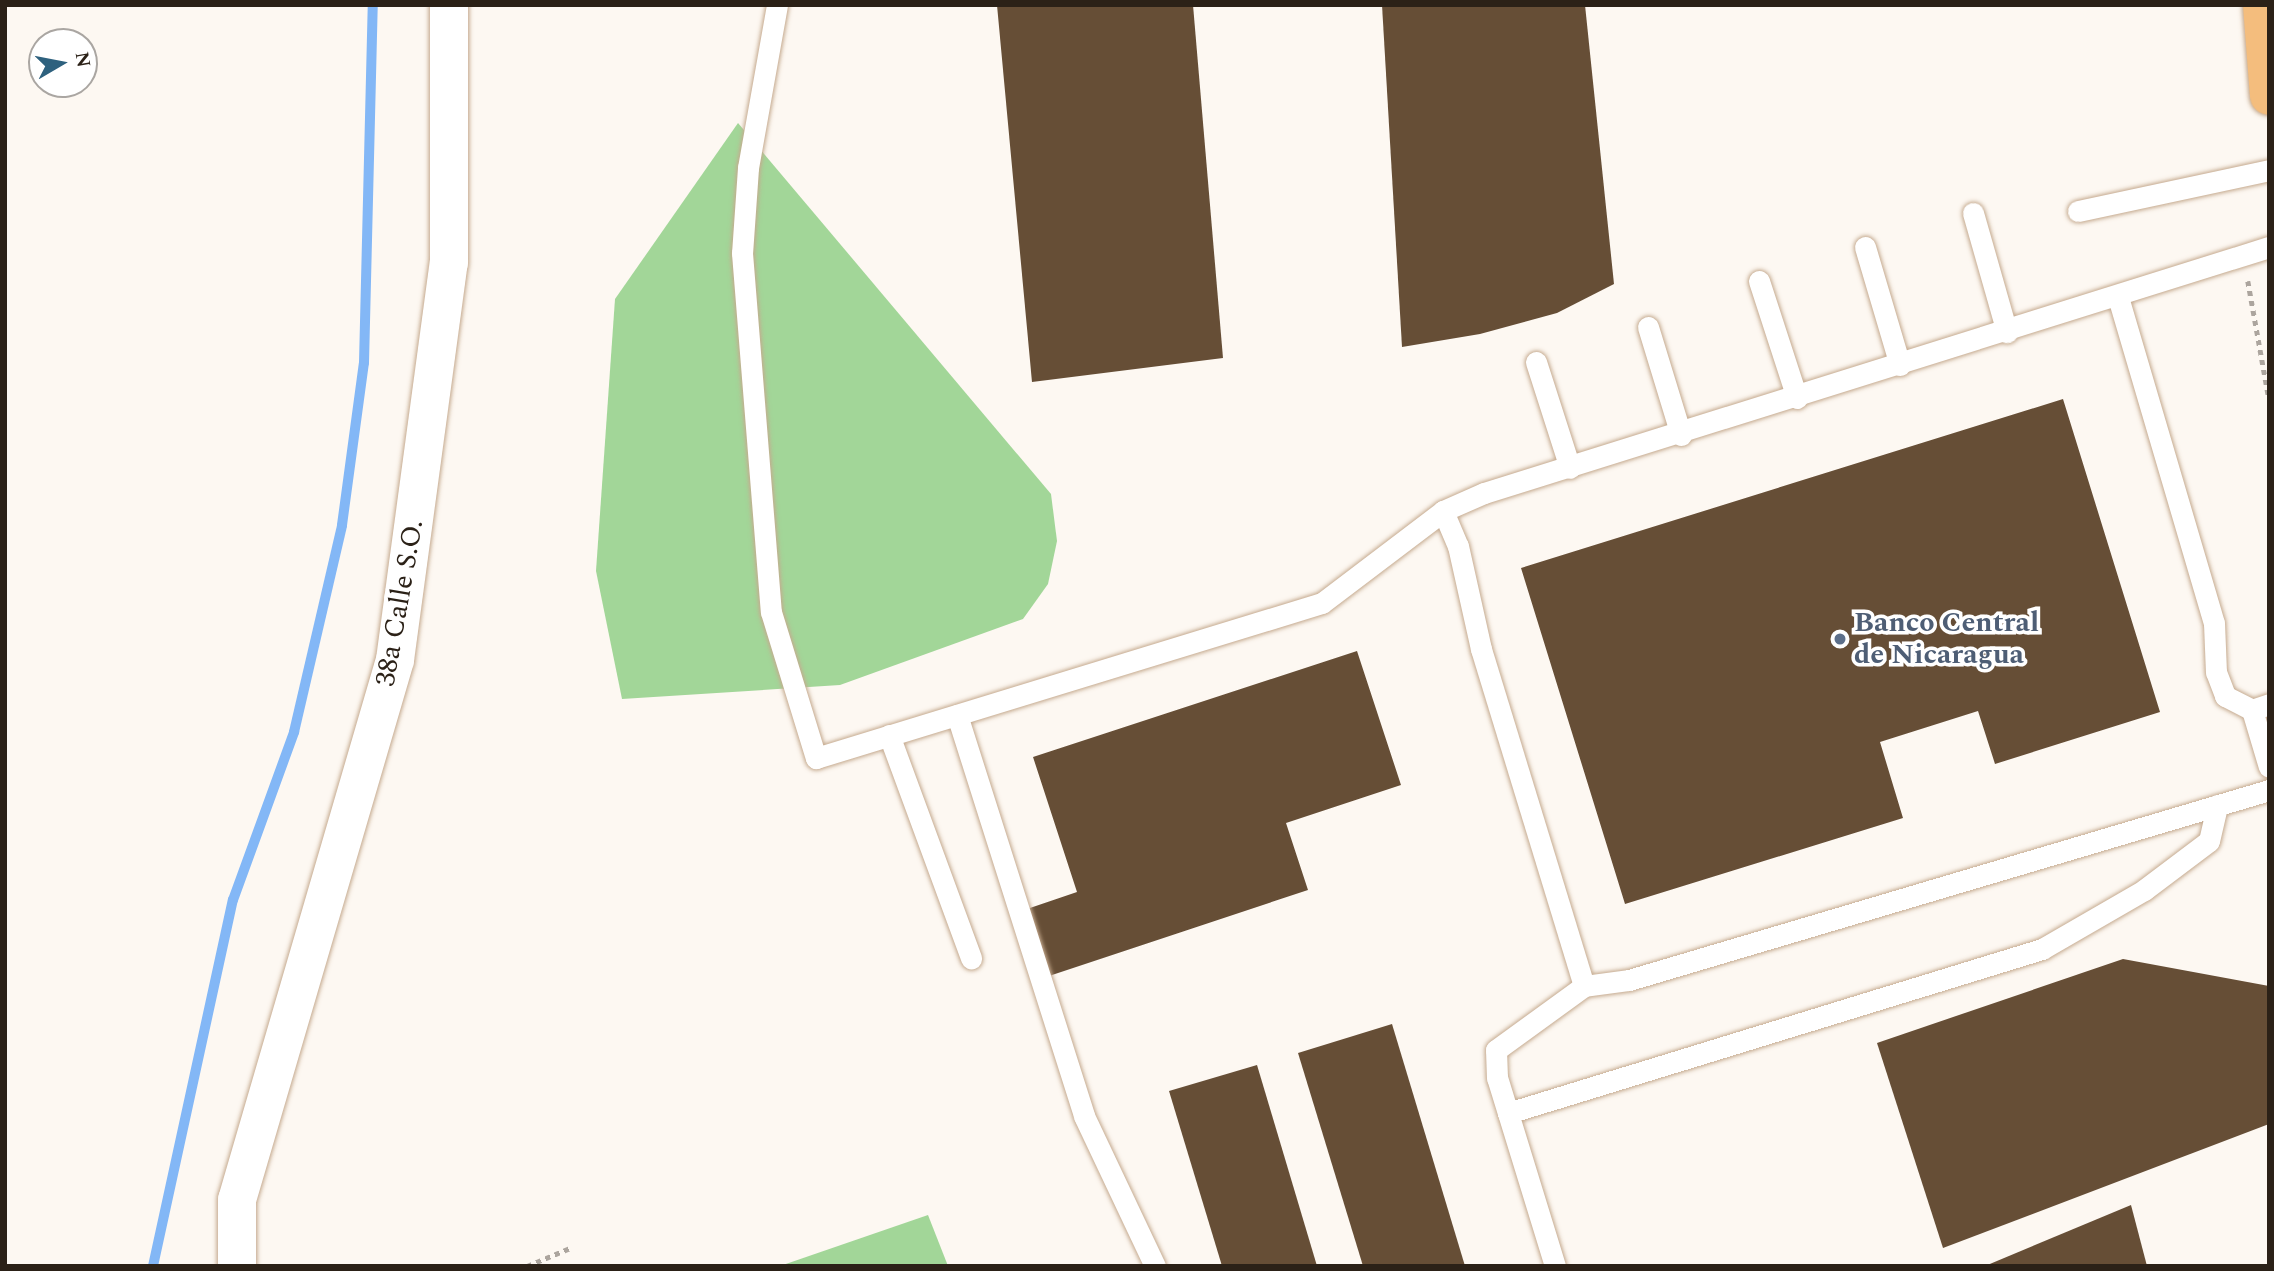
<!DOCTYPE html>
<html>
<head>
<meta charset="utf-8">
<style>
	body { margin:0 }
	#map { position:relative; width:2274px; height:1271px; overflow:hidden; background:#fdf8f2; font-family:Spectral,serif }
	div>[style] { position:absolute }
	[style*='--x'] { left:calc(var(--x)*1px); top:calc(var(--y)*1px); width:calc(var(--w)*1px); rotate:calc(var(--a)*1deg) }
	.green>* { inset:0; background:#a2d698 }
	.stream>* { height:10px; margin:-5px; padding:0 5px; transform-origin:5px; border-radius:5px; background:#83b7f6 }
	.building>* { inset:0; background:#664e36 }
	.path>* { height:4.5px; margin-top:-2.25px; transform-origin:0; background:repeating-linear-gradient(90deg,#aca59e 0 5px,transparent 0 10px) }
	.roads { filter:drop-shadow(0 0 2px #c5aa8f) drop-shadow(0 0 2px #c5aa8f) }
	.lane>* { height:21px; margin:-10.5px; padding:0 10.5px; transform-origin:10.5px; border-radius:10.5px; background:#fff }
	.street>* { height:38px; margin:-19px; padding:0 19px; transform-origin:19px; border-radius:19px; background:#fff }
	.primary>* { height:38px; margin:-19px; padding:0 19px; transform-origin:19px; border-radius:19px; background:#f4bd7d }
	.dots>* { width:19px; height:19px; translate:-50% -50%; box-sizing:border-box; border:4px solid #fff; border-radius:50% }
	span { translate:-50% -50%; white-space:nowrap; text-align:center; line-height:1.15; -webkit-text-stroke:7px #fff; paint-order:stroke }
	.street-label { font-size:28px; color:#2b2117 }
	.service-label { font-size:28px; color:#4e5e75; font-weight:700 }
	.left { translate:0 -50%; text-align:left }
	.frame { position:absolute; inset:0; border:7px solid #2b2117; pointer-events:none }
	.north { position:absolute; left:28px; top:28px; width:70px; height:70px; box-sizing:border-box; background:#fff; border:2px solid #aaa6a2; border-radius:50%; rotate:80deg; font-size:19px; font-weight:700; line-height:28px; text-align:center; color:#2b2117 }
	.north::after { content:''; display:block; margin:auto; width:24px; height:32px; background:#2e617e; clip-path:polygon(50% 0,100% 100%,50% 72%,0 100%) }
</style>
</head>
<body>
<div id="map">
	<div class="green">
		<div style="clip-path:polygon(738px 123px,1051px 494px,1057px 541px,1048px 584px,1023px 619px,840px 685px,622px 699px,596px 571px,615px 299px)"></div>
		<div style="clip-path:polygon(928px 1215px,948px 1266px,780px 1266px)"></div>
	</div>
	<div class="stream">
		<div style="--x:153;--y:1266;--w:375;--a:-77.7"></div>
		<div style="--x:233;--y:900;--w:179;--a:-70"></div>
		<div style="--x:294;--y:732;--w:212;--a:-76.9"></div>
		<div style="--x:342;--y:525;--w:163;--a:-82.3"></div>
		<div style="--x:364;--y:363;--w:358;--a:-88.6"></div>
	</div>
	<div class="building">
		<div style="clip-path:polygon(997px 5px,1193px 5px,1223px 358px,1032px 382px)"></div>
		<div style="clip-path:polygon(1382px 5px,1585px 5px,1614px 284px,1557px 313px,1480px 334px,1402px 347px)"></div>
		<div style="clip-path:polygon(2063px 399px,2160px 712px,1995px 764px,1978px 711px,1880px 742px,1903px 818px,1625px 904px,1521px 568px)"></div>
		<div style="clip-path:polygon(1357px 651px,1401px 785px,1286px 823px,1308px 890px,1049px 976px,1027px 909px,1077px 892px,1033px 757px)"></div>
		<div style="clip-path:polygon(2123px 959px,2269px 986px,2269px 1124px,1943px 1248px,1877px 1043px)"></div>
		<div style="clip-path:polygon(1392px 1024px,1465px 1266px,1363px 1266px,1298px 1053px)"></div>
		<div style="clip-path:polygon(1257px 1065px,1317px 1266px,1222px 1266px,1169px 1091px)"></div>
		<div style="clip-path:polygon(2131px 1205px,2147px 1266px,1985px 1266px)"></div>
	</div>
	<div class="path">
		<div style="--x:2248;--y:281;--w:120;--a:79.9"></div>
		<div style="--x:527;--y:1266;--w:47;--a:-22.7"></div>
	</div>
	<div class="roads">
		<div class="lane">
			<div style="--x:777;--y:5;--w:166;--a:100.1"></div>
			<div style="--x:748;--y:168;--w:85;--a:94"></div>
			<div style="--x:742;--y:253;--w:360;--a:85.4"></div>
			<div style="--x:771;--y:612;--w:153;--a:72.9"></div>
			<div style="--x:816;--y:758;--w:529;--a:-17.03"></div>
			<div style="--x:1322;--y:603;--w:152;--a:-37.2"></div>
			<div style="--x:1443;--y:511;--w:45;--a:-23.7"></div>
			<div style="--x:1484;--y:493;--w:823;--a:-17.4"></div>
			<div style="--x:2078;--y:211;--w:195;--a:-12.1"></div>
			<div style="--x:1973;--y:213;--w:124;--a:74.1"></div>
			<div style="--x:1865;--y:247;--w:123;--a:73.5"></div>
			<div style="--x:1759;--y:281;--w:123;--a:72"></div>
			<div style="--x:2118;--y:297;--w:340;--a:73.6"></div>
			<div style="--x:2214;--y:623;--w:49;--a:87.7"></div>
			<div style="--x:2216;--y:672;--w:26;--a:69"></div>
			<div style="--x:2225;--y:696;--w:30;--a:27"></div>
			<div style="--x:2252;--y:710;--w:18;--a:-19"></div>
			<div style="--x:1648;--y:327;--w:113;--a:73"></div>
			<div style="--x:1536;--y:362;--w:111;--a:72.2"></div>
			<div style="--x:1443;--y:511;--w:38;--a:67"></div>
			<div style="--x:1458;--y:546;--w:106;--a:77.4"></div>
			<div style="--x:1481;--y:649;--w:352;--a:73"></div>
			<div style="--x:2252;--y:710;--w:59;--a:73.4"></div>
			<div style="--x:957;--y:715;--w:421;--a:72.4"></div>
			<div style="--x:1084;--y:1116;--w:166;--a:64.7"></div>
			<div style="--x:889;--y:735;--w:238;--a:69.8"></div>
			<div style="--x:1508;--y:1113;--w:559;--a:-17.07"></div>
			<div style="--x:2042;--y:949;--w:118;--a:-30"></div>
			<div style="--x:2144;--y:890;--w:81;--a:-37"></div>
			<div style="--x:2209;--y:841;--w:37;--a:-77"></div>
			<div style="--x:1555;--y:1266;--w:197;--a:-107.1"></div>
			<div style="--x:1497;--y:1078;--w:28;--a:-92"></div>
			<div style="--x:1496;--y:1050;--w:109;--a:-36"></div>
			<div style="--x:1584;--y:986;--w:45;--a:-7.6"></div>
			<div style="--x:1629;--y:980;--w:668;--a:-16.53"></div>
		</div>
		<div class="street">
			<div style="--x:237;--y:1266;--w:66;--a:-90"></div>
			<div style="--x:237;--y:1200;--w:563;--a:-73.69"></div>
			<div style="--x:395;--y:660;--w:401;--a:-82.3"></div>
			<div style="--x:449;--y:263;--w:258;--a:-90"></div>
		</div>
		<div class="primary">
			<div style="--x:2262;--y:5;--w:91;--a:85.6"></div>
		</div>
	</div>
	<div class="dots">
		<div style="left:1840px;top:639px;background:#5c6f8a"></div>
	</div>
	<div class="street-label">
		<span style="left:400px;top:603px;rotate:-80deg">38a Calle S.O.</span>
	</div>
	<div class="service-label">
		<span class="left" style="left:1854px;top:639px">Banco Central<br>de Nicaragua</span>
	</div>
	<div class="frame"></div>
	<div class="north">N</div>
</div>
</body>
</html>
